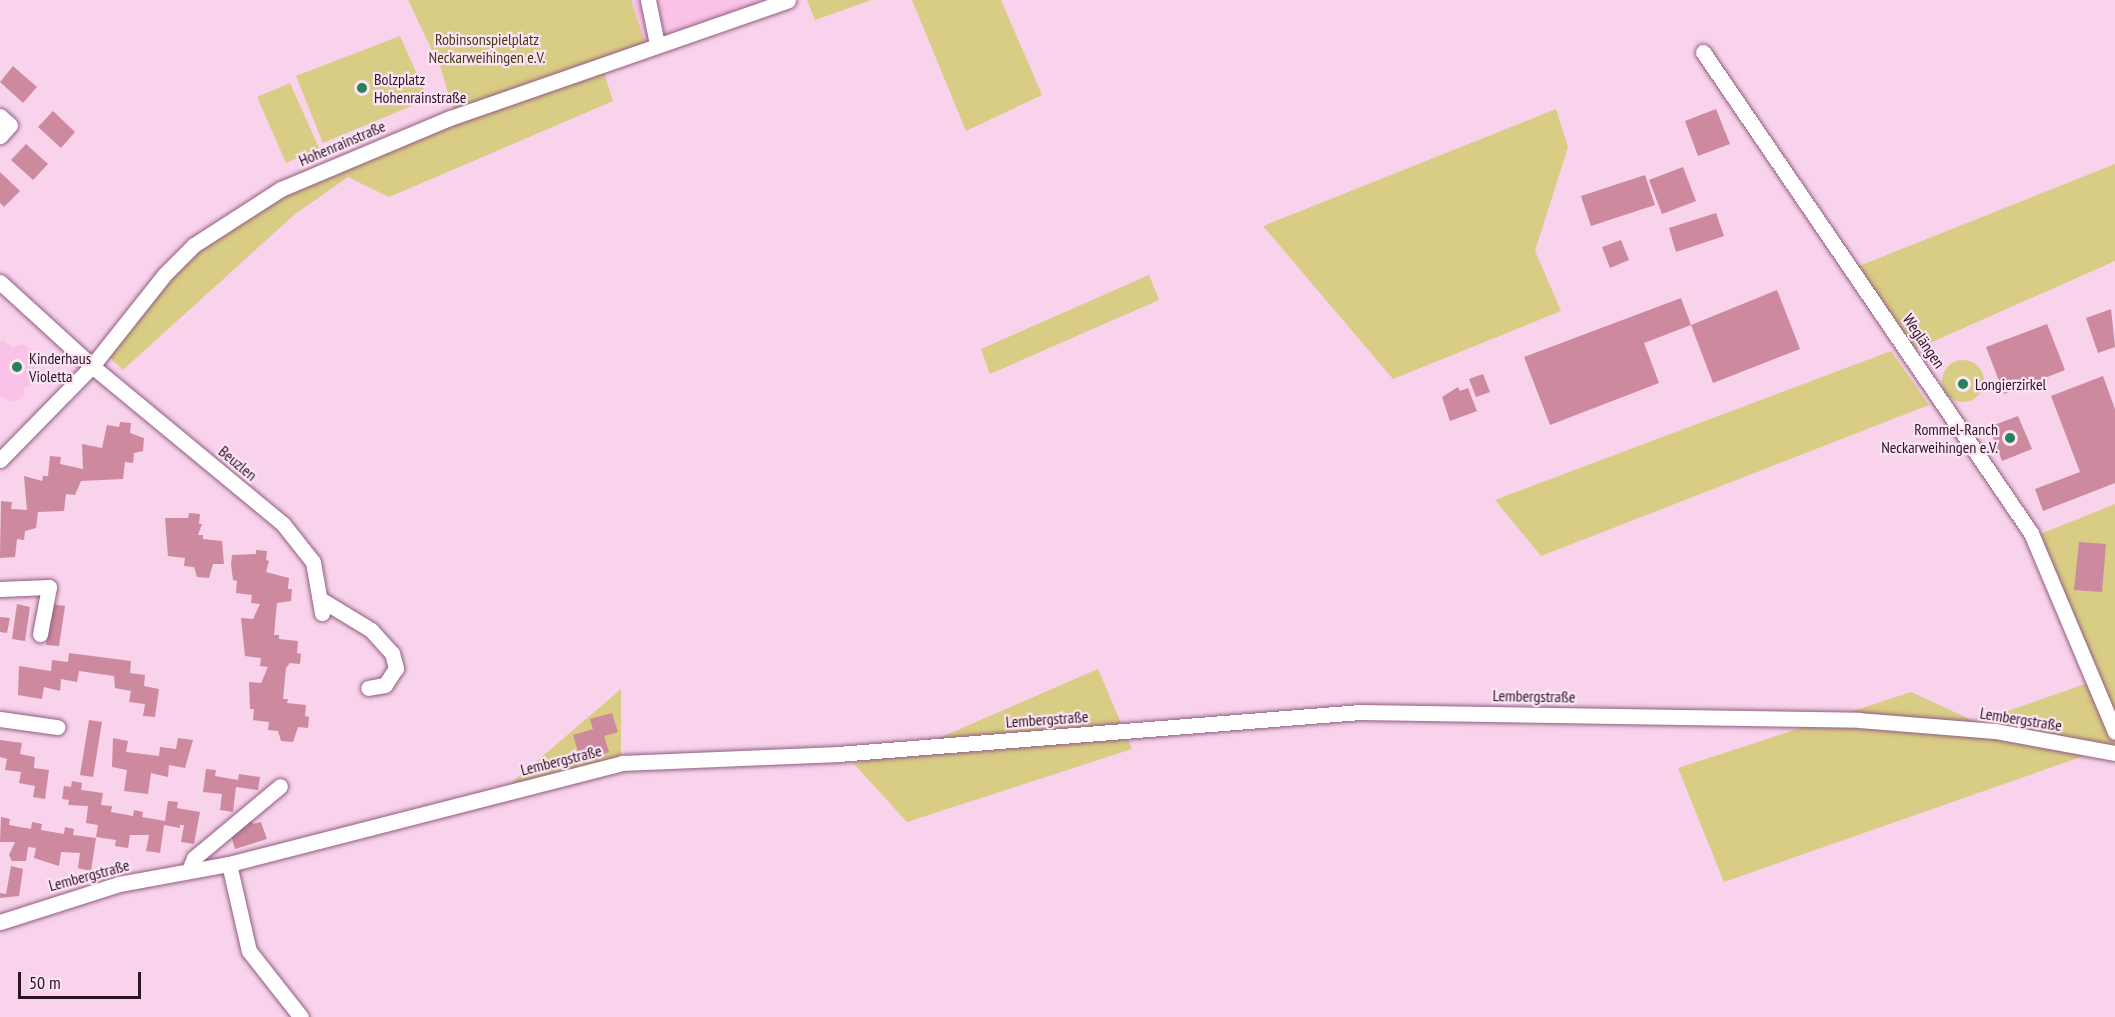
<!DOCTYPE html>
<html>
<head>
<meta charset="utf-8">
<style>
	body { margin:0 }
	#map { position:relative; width:2115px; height:1017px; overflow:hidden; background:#f8d3eb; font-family:"PT Sans Narrow",sans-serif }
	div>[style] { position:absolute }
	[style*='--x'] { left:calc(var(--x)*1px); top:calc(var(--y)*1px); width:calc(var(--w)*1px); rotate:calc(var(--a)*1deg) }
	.built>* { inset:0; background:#f9c2e6 }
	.green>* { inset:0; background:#d9cc84 }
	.round { border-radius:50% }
	.building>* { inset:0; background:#cd899e }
	.roads { filter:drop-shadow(0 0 2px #925c81) drop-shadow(0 0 2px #925c81) }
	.minor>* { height:15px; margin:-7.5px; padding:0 7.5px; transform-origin:7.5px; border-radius:7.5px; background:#fff }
	.dots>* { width:16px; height:16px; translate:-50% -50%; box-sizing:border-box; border:3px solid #fde4f4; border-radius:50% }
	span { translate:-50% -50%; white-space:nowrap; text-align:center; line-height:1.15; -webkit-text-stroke:4.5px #fde4f4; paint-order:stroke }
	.park-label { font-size:16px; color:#423b18 }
	.poi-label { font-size:16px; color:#2b1524 }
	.left { translate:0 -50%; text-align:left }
	.right { translate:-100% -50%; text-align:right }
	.street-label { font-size:16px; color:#2b1524 }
	.scale { position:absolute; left:18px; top:972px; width:123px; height:27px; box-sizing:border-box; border:3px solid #2b1524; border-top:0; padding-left:8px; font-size:18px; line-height:21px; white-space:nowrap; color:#2b1524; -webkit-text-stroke:4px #fde4f4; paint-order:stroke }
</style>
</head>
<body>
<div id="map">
	<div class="built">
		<div style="clip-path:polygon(631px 0,769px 0,645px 43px)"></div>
		<div style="clip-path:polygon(3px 340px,12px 347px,23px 344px,32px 351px,30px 363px,39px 371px,37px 383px,25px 387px,23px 398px,12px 402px,0 395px,0 341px)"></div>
	</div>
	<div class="green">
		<div style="clip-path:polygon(408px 0,631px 0,645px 43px,600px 60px,613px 101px,389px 197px,348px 177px,295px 214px,123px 370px,99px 348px,204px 234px,454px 113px,441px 69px)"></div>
		<div style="clip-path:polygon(807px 0,872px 0,815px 20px)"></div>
		<div style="clip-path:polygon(912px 0,1001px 0,1042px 95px,966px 131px)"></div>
		<div style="clip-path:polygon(400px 36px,428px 99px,323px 143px,296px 76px)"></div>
		<div style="clip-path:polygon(290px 83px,319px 148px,286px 163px,257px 97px)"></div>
		<div style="clip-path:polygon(1556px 109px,1568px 147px,1535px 251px,1561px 311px,1393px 379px,1263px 226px)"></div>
		<div style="clip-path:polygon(2115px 164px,2115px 261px,1905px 354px,1849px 270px)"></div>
		<div style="clip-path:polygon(1149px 275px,1159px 300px,990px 374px,981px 349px)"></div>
		<div style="clip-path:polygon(1891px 351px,1929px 405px,1541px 556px,1495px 500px)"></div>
		<div class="round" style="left:1942px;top:360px;width:42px;height:42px"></div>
		<div style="clip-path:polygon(2115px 504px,2115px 745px,1724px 882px,1678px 768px,1911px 692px,1976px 722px,2088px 683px,2028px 539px)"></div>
		<div style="clip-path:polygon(1098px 669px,1132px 749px,907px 822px,854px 764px,939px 738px)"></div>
		<div style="clip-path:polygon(621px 689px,621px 759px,509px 785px)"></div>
	</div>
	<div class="building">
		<div style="clip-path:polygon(13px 66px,37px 87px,23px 103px,0 82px)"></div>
		<div style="clip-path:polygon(1716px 109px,1730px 144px,1698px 156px,1685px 121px)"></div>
		<div style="clip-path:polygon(53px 111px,75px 132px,61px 148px,38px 127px)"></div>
		<div style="clip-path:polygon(26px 144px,48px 164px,33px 180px,11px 160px)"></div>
		<div style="clip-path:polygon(1683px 167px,1696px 201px,1662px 214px,1649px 180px)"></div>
		<div style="clip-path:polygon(0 172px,20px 191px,4px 207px,0 203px)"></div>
		<div style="clip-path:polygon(1645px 175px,1655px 205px,1591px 226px,1581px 196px)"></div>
		<div style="clip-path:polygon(1716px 213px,1724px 236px,1676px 252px,1669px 228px)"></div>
		<div style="clip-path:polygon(1621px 240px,1629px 260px,1610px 268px,1602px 247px)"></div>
		<div style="clip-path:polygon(1777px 290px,1800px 349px,1713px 383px,1691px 325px)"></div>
		<div style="clip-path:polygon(1681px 298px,1691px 325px,1644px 343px,1659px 383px,1550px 425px,1524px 357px)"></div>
		<div style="clip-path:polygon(2111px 309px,2115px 347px,2098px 353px,2086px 318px)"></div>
		<div style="clip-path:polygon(2047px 324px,2065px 370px,2004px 394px,1986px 347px)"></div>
		<div style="clip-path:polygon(1483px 374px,1490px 392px,1476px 397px,1469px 379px)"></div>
		<div style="clip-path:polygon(2103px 376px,2115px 409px,2115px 483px,2043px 511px,2035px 489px,2080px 472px,2051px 396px)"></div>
		<div style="clip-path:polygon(1458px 387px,1460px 391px,1468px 388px,1477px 411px,1450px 421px,1442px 397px)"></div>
		<div style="clip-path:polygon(2018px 416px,2032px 449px,2002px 461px,1989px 427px)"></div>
		<div style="clip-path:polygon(120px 422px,131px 423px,130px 433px,144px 438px,143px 451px,134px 453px,133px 463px,125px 462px,123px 479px,81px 481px,75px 495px,66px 494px,64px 511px,38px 512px,36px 528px,25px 531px,24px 540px,17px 539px,15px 557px,0 558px,1px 501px,12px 502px,11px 509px,27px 510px,24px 476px,42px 481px,43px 476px,48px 476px,50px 456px,61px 457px,60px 464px,83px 469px,82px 444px,102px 448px,107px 425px,119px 427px)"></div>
		<div style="clip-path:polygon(189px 513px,200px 514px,199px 524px,202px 524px,198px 535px,203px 535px,203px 539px,222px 541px,224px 564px,213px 564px,209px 578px,197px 577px,194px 567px,184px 566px,185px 558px,168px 556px,165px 518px,188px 518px)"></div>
		<div style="clip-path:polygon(2079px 542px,2106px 544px,2102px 592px,2074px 590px)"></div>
		<div style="clip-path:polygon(256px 550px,267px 551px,266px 560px,269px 561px,266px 572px,289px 578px,288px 589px,292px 589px,291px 601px,277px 603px,274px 635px,279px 635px,279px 639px,298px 641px,297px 653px,301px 654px,300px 664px,290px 663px,286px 668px,283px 699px,288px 699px,287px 703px,306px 705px,305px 716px,309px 717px,308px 728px,298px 727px,293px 742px,281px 741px,278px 731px,268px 730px,269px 722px,253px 720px,254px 709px,250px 709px,249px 682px,261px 683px,268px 667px,260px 666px,261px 658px,245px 656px,241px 618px,253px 619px,260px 604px,251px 603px,252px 595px,236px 593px,237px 581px,233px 580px,231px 565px,232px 555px,256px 554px)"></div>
		<div style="clip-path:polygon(17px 604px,30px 607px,25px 641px,12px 639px)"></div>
		<div style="clip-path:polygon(52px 604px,65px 606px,59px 646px,46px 645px)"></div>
		<div style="clip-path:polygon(0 617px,10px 618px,7px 633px,0 632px)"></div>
		<div style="clip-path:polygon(69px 653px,131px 661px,130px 673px,145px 675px,144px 686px,159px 689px,155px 717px,143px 716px,145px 704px,129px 702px,131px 691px,115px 688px,114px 676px,79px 671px,77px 682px,61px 679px,60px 691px,44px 687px,42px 699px,18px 695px,19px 666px,51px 671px,52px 660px,68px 662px)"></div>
		<div style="clip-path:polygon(612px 713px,618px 732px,604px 736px,609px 752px,581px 761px,573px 735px,593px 729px,590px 719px)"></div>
		<div style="clip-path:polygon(89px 720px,102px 722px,93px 777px,80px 775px)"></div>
		<div style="clip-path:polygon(113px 738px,128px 741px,126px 752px,159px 756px,160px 747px,176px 749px,178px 738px,193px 740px,185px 768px,169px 765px,168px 777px,151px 773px,148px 794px,124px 791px,127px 770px,112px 767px)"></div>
		<div style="clip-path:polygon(0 740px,22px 743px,20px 754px,35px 757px,34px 768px,49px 770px,45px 799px,33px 797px,35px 786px,19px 783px,21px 772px,5px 770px,7px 759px,0 757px)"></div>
		<div style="clip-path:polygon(206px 769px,216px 770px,215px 776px,238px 780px,239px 774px,260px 777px,258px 790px,236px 787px,233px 812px,220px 810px,222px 794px,203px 792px)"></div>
		<div style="clip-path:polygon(72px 781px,82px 783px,81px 790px,103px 793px,101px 805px,112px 806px,111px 812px,133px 816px,134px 810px,143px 812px,142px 817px,165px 821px,168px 801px,178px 802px,177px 808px,200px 812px,194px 844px,181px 842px,184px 825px,180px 825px,180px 828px,164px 825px,160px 853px,146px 851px,149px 835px,130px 835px,128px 848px,115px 846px,116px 840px,96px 837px,98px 825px,86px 823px,88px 806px,68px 805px,69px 800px,62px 799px,64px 786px,71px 787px)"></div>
		<div style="clip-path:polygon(1px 817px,10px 819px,9px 825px,31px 829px,32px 822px,42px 824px,41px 830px,64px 834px,65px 827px,74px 829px,73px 835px,96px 838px,91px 871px,78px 868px,80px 853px,61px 852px,59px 866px,34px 858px,36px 848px,28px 847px,26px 861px,12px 861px,9px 855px,15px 842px,0 842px)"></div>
		<div style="clip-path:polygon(251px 818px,253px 824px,261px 822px,267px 839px,235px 849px,230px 831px,245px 826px,243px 820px)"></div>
		<div style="clip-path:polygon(11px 866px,23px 869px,19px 896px,0 898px,0 893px,6px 894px)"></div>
	</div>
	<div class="roads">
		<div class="minor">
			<div style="--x:648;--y:0;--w:45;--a:78.4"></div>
			<div style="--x:1703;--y:52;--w:582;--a:55.71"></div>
			<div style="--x:2031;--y:533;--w:216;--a:67.1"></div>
			<div style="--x:0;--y:116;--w:13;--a:42"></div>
			<div style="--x:10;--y:125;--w:15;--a:132"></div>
			<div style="--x:0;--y:282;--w:125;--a:42.4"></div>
			<div style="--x:92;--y:366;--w:248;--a:39.6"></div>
			<div style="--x:283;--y:524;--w:48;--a:51.7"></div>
			<div style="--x:313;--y:562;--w:52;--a:80"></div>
			<div style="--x:0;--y:460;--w:132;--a:-45.6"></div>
			<div style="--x:92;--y:366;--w:116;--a:-51.6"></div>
			<div style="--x:164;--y:275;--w:42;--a:-45"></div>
			<div style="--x:194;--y:245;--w:103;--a:-32.8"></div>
			<div style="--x:281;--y:189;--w:183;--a:-22.8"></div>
			<div style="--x:450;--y:118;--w:358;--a:-19.2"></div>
			<div style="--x:0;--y:589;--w:49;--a:-2.3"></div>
			<div style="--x:49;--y:587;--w:48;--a:100.8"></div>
			<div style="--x:320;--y:599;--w:60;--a:31.3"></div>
			<div style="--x:371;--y:630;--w:31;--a:48"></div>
			<div style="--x:392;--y:653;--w:16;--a:75"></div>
			<div style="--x:396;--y:668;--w:20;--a:123"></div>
			<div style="--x:385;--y:685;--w:17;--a:170"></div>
			<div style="--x:0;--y:719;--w:58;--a:8"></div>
			<div style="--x:229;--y:864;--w:89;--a:77.1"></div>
			<div style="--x:249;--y:951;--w:84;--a:51.8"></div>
			<div style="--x:189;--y:870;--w:13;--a:-67"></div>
			<div style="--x:194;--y:858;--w:112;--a:-39.9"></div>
			<div style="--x:0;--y:922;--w:125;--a:-17.7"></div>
			<div style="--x:119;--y:884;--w:112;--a:-10.3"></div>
			<div style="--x:229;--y:864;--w:406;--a:-14.4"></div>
			<div style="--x:622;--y:763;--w:216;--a:-2.4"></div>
			<div style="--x:838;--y:754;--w:524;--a:-4.6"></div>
			<div style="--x:1360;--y:712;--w:499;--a:0.9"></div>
			<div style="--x:1859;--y:720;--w:136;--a:4.6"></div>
			<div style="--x:1995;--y:731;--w:122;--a:10.4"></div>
		</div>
	</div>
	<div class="dots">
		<div style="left:362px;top:88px;background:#258157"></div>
		<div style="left:17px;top:367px;background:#258157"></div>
		<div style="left:1963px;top:384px;background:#258157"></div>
		<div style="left:2010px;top:438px;background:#258157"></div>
	</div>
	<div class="park-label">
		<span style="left:487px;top:48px">Robinsonspielplatz<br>Neckarweihingen e.V.</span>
	</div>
	<div class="poi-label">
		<span class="left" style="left:374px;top:88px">Bolzplatz<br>Hohenrainstraße</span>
		<span class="left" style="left:29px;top:367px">Kinderhaus<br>Violetta</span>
		<span class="left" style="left:1975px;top:384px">Longierzirkel</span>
		<span class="right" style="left:1998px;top:438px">Rommel-Ranch<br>Neckarweihingen e.V.</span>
	</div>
	<div class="street-label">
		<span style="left:342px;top:143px;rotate:-23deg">Hohenrainstraße</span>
		<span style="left:1924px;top:341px;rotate:56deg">Weglängen</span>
		<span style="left:238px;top:463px;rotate:40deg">Beuzlen</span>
		<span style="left:1534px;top:696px;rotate:1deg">Lembergstraße</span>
		<span style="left:1047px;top:719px;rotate:-4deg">Lembergstraße</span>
		<span style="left:2021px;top:719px;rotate:9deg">Lembergstraße</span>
		<span style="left:561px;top:760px;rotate:-14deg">Lembergstraße</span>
		<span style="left:89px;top:875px;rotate:-15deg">Lembergstraße</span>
	</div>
	<div class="scale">50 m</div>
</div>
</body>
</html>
